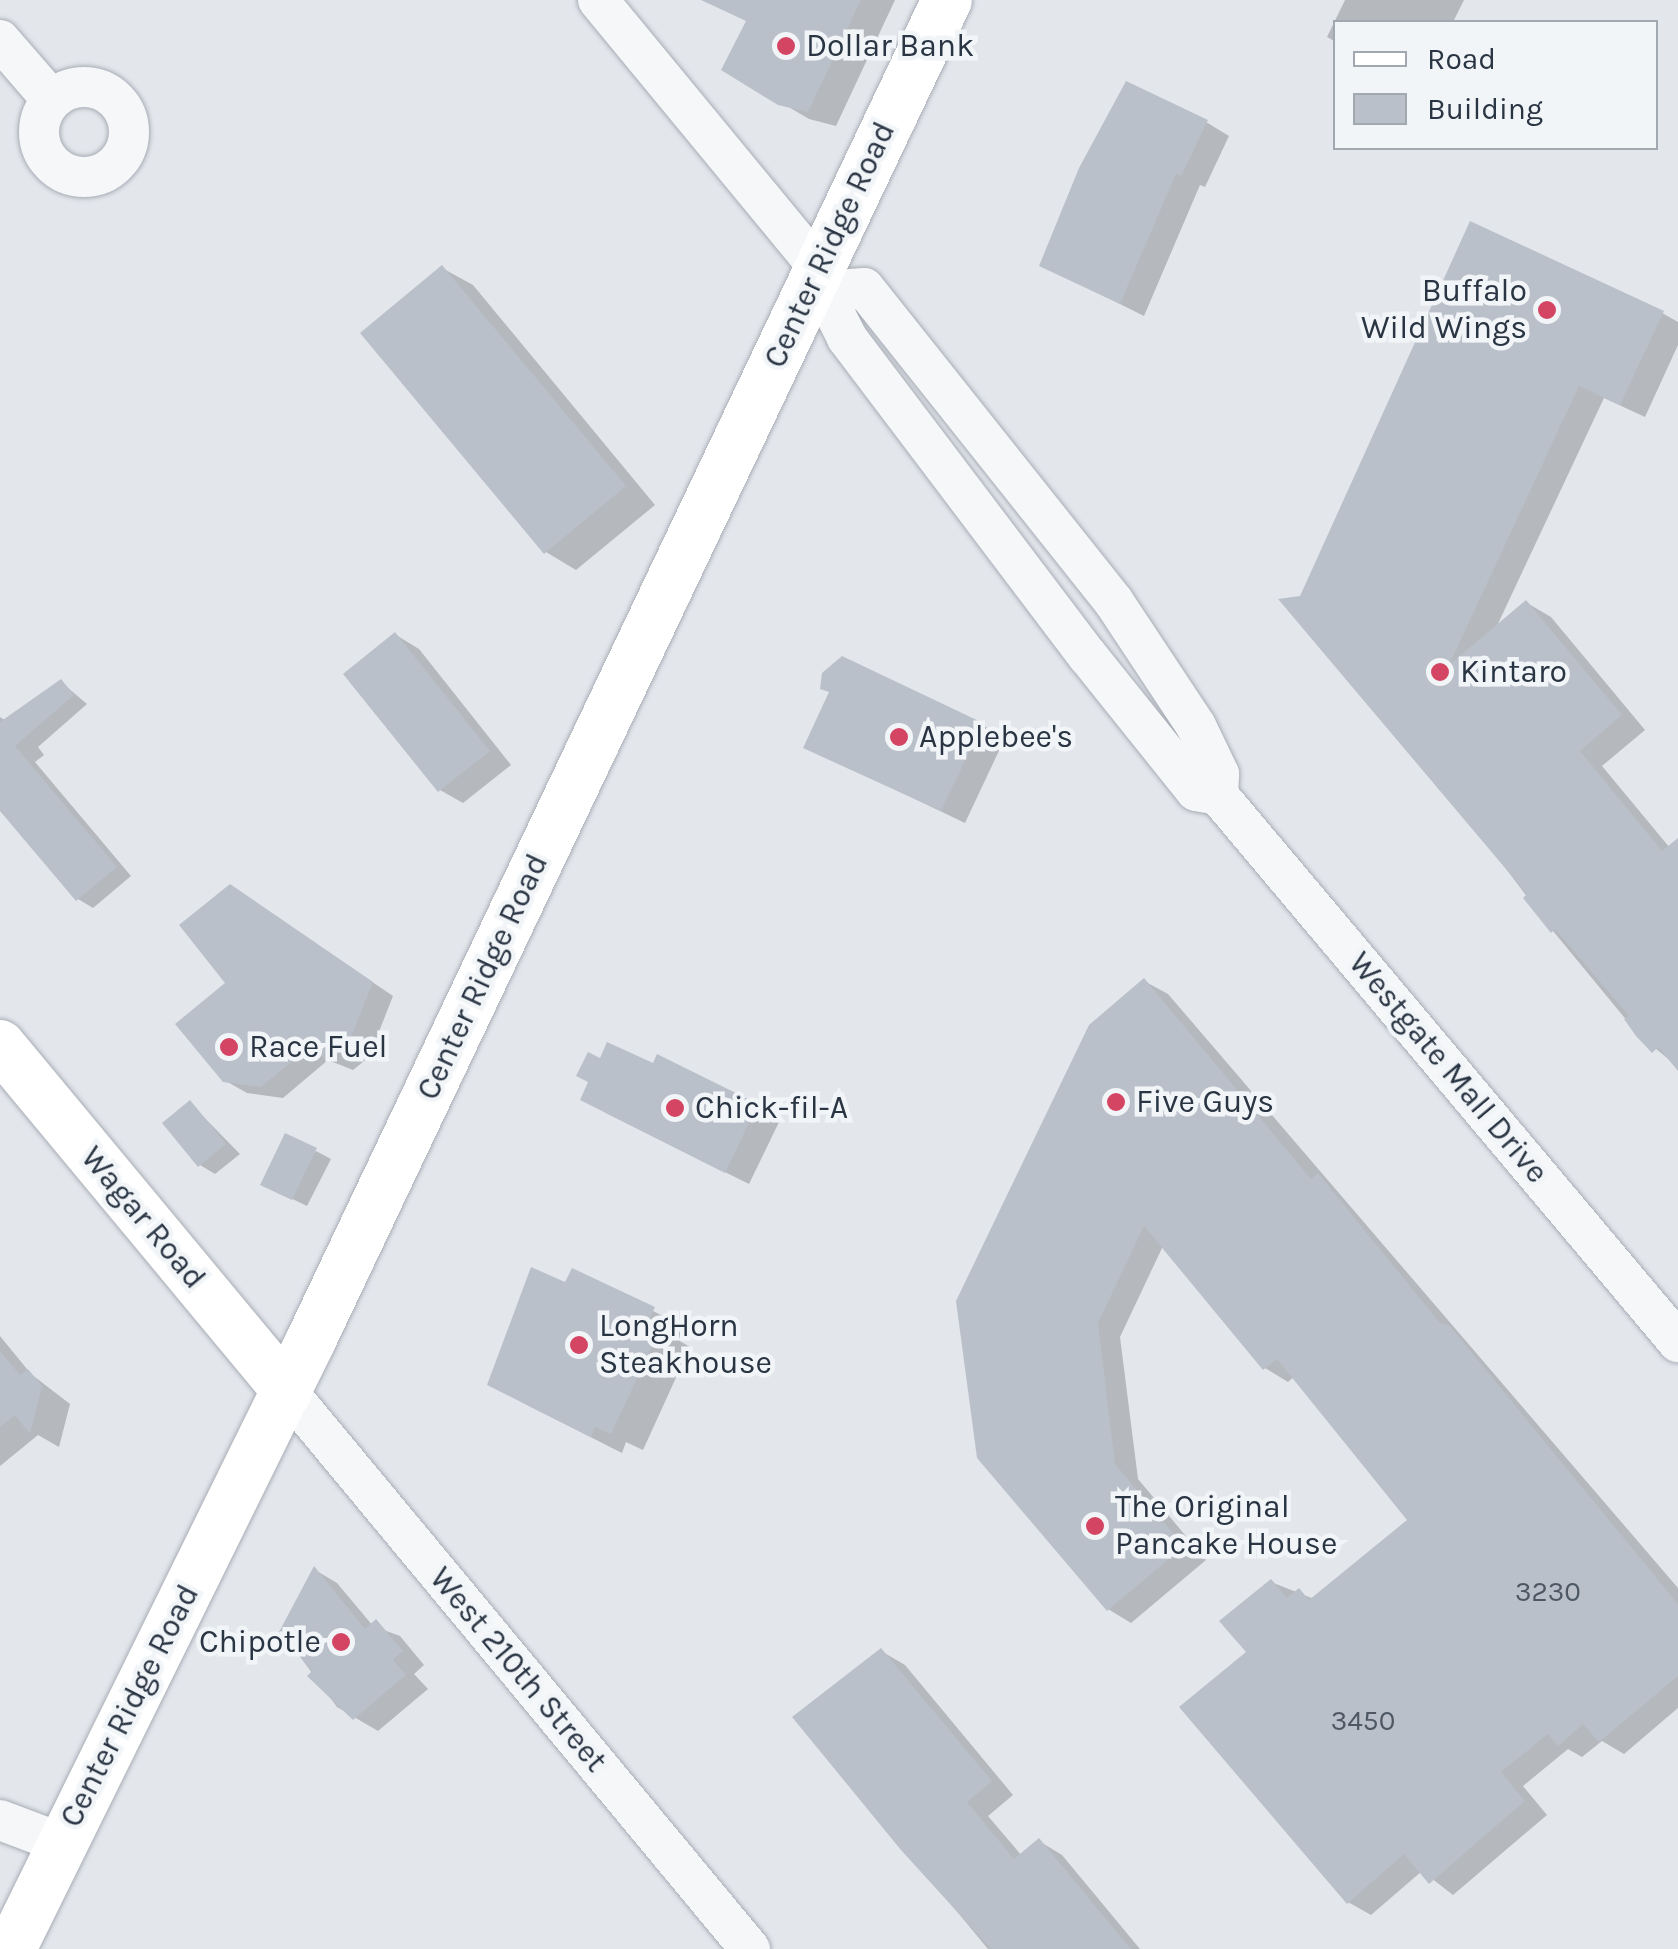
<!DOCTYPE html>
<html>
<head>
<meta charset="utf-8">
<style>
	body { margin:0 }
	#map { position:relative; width:1678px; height:1949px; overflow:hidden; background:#e3e6eb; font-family:Karla,sans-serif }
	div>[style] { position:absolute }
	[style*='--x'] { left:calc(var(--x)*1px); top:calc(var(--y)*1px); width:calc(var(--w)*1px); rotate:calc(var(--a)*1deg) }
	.shadow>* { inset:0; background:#0003 }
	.building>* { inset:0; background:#bac0c9 }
	.roads { filter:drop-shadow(0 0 2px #a8adb6) drop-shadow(0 0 2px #a8adb6) }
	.minor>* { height:40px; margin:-20px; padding:0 20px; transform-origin:20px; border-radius:20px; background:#f6f7f9 }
	.minor>.ring { margin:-20px; padding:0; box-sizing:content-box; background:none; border:40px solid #f6f7f9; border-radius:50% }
	.major>* { height:50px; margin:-25px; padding:0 25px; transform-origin:25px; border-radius:25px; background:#fff }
	.dots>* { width:28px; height:28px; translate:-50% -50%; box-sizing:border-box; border:5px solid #f2f5f8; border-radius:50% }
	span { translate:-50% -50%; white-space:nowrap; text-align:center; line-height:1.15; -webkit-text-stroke:9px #f2f5f8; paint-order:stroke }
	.number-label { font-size:28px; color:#4e5865 }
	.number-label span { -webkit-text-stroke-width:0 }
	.poi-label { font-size:32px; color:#2a3544 }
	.left { translate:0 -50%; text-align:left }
	.right { translate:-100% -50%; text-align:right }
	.street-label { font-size:32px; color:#2a3544 }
	.legend { position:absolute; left:1333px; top:20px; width:325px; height:130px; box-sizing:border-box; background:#f2f5f8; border:2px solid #a2a8b0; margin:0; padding:12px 18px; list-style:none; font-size:30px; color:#2a3544 }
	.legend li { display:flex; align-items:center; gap:20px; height:50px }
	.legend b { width:50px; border:2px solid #a2a8b0 }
</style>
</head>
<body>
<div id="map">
	<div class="shadow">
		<div style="clip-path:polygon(746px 0,895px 0,836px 126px,809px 119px,724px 69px,749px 21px)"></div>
		<div style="clip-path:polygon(1345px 0,1464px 0,1453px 22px,1336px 22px,1336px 42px,1327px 37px)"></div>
		<div style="clip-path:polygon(1206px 122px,1229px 136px,1205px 187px,1200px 185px,1144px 316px,1042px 265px)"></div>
		<div style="clip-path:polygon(442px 268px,473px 285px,655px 505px,576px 570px,546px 552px)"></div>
		<div style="clip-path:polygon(1662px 313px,1678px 322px,1678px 345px,1645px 417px,1604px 398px,1496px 628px,1527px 603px,1551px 617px,1645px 730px,1602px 766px,1670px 848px,1678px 841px,1678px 1067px,1638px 1034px,1553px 931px,1301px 598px)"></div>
		<div style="clip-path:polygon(396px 635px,419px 649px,511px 765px,463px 803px,440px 790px)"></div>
		<div style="clip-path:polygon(61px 682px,87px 704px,38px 747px,44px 755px,35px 762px,131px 876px,93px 908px,78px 899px,0 806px,0 717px,6px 721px)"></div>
		<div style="clip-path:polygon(832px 692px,982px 725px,1005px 738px,965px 823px,806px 747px)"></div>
		<div style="clip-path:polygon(251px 900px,393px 996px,369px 1057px,353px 1070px,328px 1060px,283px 1098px,247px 1093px,224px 1080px,228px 984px)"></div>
		<div style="clip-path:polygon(1144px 981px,1168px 994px,1678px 1588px,1678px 1708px,1624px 1754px,1602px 1741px,1582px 1757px,1568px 1749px,1523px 1786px,1547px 1815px,1453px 1895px,1422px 1871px,1371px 1915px,1348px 1902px,1249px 1652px,1271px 1582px,1314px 1599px,1411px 1520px,1295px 1376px,1288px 1382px,1265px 1368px,1163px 1246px,1120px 1337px,1138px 1479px,1206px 1560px,1131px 1623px,1108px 1609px,979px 1457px)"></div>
		<div style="clip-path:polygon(190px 1103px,240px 1154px,215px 1174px,200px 1165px)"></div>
		<div style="clip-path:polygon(757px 1107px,780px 1120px,749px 1184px,606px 1113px)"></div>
		<div style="clip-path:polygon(316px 1151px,331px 1159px,307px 1206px,278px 1192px)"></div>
		<div style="clip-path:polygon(573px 1271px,685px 1327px,678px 1340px,690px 1347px,643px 1450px,626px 1442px,622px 1453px,521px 1402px)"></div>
		<div style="clip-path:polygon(0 1336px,31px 1374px,70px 1404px,59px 1447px,38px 1435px,0 1466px)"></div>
		<div style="clip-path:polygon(315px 1570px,337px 1583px,373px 1626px,400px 1636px,424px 1665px,414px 1674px,428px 1689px,378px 1731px,337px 1707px,282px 1632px)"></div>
		<div style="clip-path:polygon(881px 1651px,905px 1665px,1013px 1795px,988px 1816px,1022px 1856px,1039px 1841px,1062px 1855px,1140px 1949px,988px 1949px,796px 1717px)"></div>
	</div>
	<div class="building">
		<div style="clip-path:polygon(701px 0,861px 0,808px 112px,778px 105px,721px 70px,746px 21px)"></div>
		<div style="clip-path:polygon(1126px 81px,1208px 120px,1181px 176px,1176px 174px,1120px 304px,1039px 266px,1079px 168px)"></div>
		<div style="clip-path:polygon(1470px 221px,1664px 311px,1620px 405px,1579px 386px,1449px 665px,1526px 600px,1622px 715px,1580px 751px,1662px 851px,1678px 838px,1678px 1071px,1658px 1047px,1652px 1053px,1636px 1036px,1624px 1019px,1629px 1016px,1555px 929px,1551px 933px,1523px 898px,1527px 894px,1278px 599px,1300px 596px)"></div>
		<div style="clip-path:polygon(442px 265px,626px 486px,544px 554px,360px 333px)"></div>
		<div style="clip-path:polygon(395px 632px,490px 751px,438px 792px,343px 674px)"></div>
		<div style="clip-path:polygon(842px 656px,983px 723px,941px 811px,803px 748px,829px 692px,820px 689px,822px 673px)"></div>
		<div style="clip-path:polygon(61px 679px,74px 695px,15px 746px,117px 867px,76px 901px,0 811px,0 722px)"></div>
		<div style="clip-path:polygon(230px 884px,373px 982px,348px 1045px,330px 1060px,306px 1050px,261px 1087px,223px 1082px,175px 1024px,225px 983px,179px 925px)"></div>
		<div style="clip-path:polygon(1144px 978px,1311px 1179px,1318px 1173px,1440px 1323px,1449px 1325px,1678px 1604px,1678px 1676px,1599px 1742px,1583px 1724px,1558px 1746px,1548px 1734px,1501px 1772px,1525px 1801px,1429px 1884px,1404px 1854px,1347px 1904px,1179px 1707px,1246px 1652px,1219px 1621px,1271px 1579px,1287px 1598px,1299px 1588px,1309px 1600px,1407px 1520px,1277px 1359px,1263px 1370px,1144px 1226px,1098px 1323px,1115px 1464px,1184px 1546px,1107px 1611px,977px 1458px,956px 1301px,1089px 1025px)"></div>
		<div style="clip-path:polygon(607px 1042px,653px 1063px,657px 1054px,758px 1104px,725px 1173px,580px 1100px,588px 1082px,576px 1076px,588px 1052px,600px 1058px)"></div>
		<div style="clip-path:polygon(190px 1100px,226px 1144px,198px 1167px,162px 1123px)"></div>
		<div style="clip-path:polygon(285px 1133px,317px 1148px,292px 1200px,260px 1185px)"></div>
		<div style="clip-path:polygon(531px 1267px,565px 1282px,572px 1268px,655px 1307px,648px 1322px,661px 1327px,611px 1434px,595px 1427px,591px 1437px,487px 1385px)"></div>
		<div style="clip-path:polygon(0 1351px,20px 1375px,28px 1369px,42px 1386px,30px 1434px,15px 1415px,0 1427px)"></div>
		<div style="clip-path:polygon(314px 1566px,365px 1629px,376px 1619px,403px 1651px,393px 1660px,406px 1675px,353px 1720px,307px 1676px,312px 1671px,279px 1632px)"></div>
		<div style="clip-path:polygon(881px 1648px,992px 1781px,967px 1802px,1014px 1859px,1039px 1838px,1131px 1949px,991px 1949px,901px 1850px,792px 1717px)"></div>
	</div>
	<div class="roads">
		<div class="minor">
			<div style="--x:598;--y:0;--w:376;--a:50.5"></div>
			<div style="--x:837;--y:290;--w:24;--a:95"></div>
			<div style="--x:835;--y:314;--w:27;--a:63"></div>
			<div style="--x:847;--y:338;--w:398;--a:52.9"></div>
			<div style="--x:1087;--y:655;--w:174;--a:51.3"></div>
			<div style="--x:1196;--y:791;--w:22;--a:10"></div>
			<div style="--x:1218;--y:795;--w:21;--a:-87"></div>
			<div style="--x:1219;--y:774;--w:53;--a:-115.6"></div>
			<div style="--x:1196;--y:726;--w:149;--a:-123.5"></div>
			<div style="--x:1114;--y:602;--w:401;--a:-128.5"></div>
			<div style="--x:864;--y:288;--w:27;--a:176"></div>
			<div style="--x:0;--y:40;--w:79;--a:49.1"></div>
			<div class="ring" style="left:39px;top:87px;width:50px;height:50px"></div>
			<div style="--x:1218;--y:795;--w:715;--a:49.94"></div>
			<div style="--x:287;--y:1391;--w:725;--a:50.32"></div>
			<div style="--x:0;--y:1820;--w:65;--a:20.7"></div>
		</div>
		<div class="major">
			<div style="--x:0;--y:1045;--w:450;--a:50.3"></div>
			<div style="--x:11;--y:1949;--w:679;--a:-63.77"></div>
			<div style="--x:311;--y:1340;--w:1483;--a:-64.61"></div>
		</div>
	</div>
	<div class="dots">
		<div style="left:786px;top:46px;background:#d34563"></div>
		<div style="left:1547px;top:310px;background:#d34563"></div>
		<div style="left:1440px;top:672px;background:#d34563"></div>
		<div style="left:899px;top:737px;background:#d34563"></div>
		<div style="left:229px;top:1047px;background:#d34563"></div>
		<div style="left:1116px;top:1102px;background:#d34563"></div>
		<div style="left:675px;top:1108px;background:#d34563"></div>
		<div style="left:579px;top:1345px;background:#d34563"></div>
		<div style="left:1095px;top:1526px;background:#d34563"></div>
		<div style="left:341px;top:1642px;background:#d34563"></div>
	</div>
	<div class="number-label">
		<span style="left:1548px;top:1592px">3230</span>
		<span style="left:1363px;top:1721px">3450</span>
	</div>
	<div class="poi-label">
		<span class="left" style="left:806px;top:46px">Dollar Bank</span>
		<span class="right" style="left:1527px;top:310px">Buffalo<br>Wild Wings</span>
		<span class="left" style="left:1460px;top:672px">Kintaro</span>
		<span class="left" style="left:919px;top:737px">Applebee's</span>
		<span class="left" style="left:249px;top:1047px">Race Fuel</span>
		<span class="left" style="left:1136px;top:1102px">Five Guys</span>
		<span class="left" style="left:695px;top:1108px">Chick-fil-A</span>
		<span class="left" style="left:599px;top:1345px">LongHorn<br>Steakhouse</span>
		<span class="left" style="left:1115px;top:1526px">The Original<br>Pancake House</span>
		<span class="right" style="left:321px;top:1642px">Chipotle</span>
	</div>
	<div class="street-label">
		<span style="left:830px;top:245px;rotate:-65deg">Center Ridge Road</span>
		<span style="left:483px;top:977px;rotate:-65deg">Center Ridge Road</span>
		<span style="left:1448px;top:1068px;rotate:50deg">Westgate Mall Drive</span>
		<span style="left:143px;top:1218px;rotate:50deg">Wagar Road</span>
		<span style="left:518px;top:1670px;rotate:50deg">West 210th Street</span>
		<span style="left:130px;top:1706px;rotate:-63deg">Center Ridge Road</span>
	</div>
	<ul class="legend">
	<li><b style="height:12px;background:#fff"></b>Road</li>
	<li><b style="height:28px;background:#bac0c9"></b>Building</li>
	</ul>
</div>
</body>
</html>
